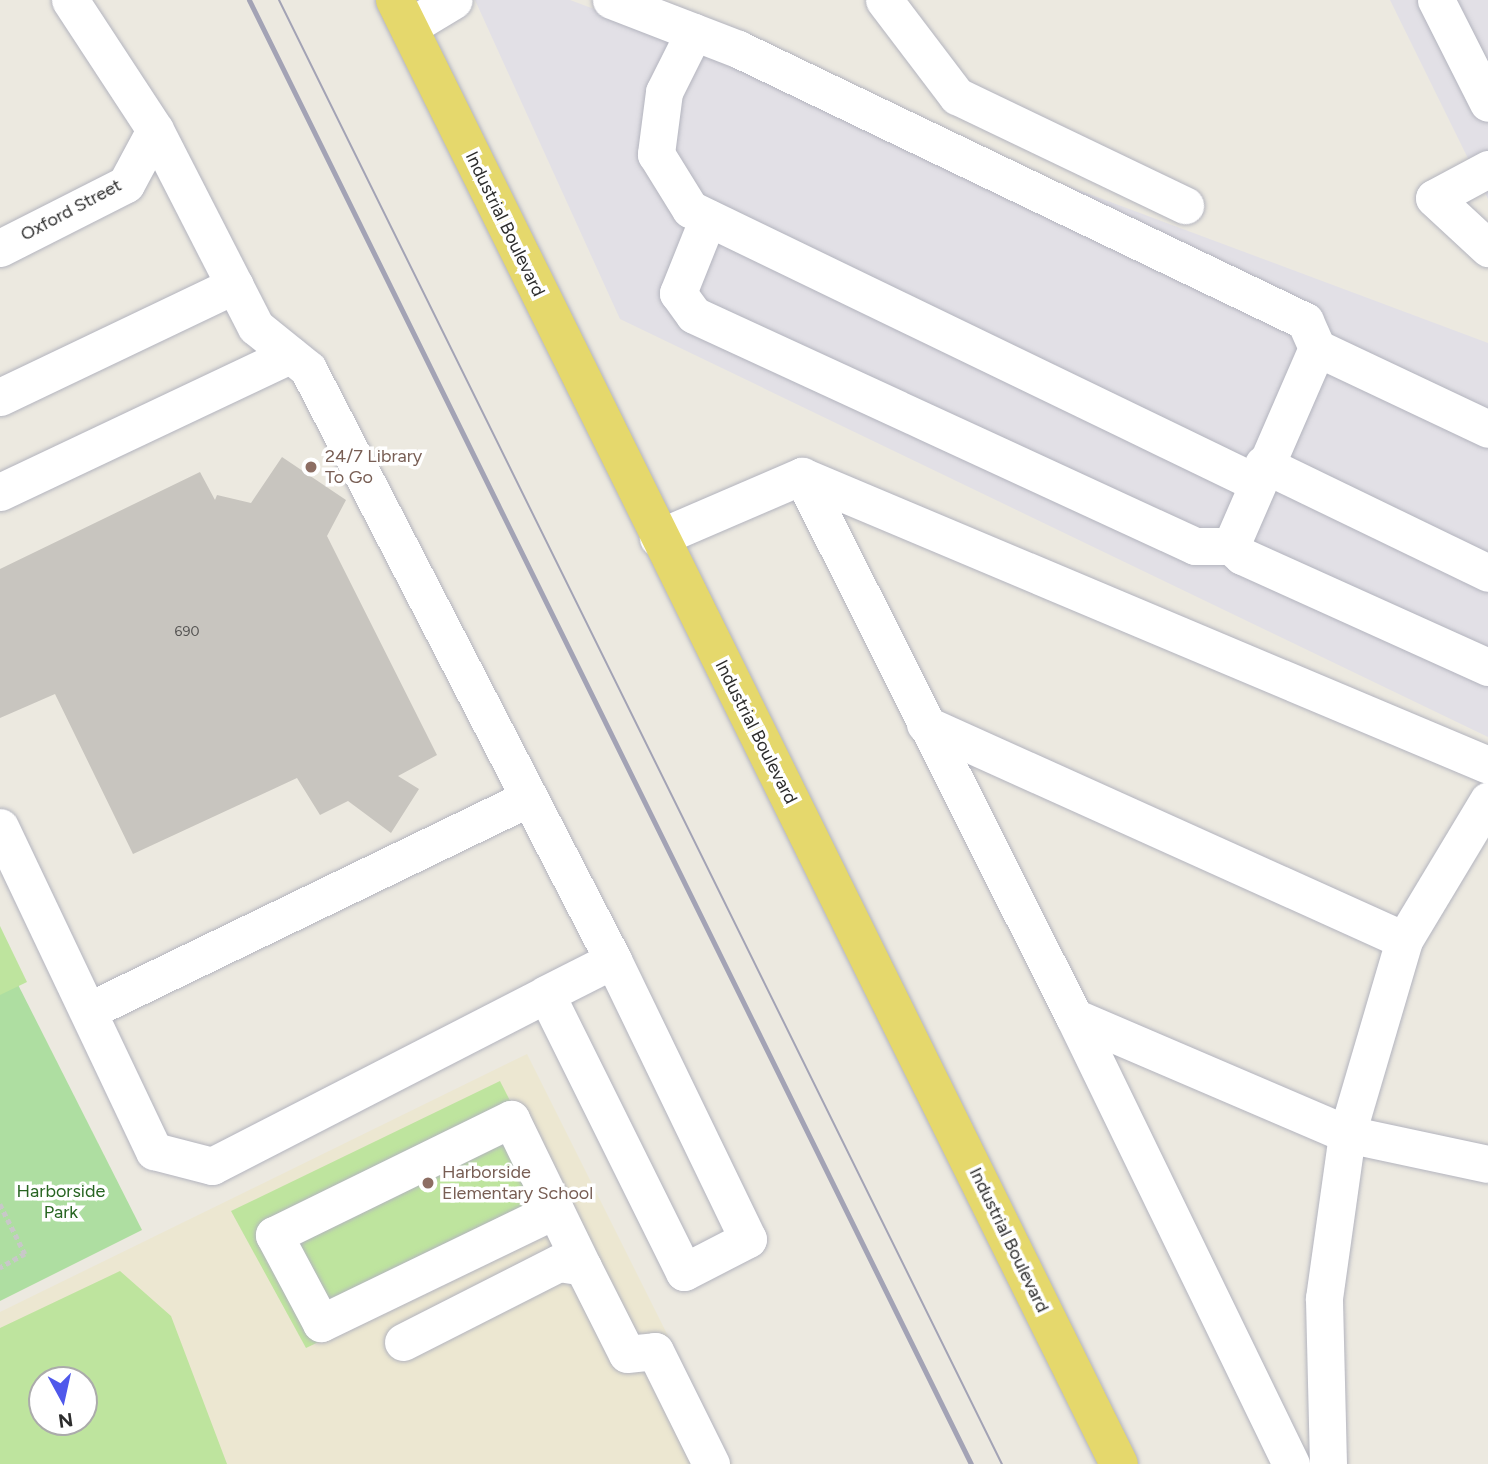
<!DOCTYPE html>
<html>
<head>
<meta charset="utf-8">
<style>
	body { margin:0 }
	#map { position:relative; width:1488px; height:1464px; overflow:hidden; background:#ece9e0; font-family:Figtree,sans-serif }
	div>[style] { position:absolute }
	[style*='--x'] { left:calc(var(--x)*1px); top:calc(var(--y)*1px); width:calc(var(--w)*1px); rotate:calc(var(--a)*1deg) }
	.industrial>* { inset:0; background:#e2e0e6 }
	.education>* { inset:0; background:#ece7d1 }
	.green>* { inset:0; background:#aedea1 }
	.pitch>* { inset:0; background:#bee49e }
	.building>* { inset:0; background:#c8c5bf }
	.path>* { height:4.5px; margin-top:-2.25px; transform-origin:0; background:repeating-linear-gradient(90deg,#c8c8c8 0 5px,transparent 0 8.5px) }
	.roads { filter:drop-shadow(0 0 2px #b3b4be) drop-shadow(0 0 2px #b3b4be) }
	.minor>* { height:37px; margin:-18.5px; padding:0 18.5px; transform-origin:18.5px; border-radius:18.5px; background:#fff }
	.major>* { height:38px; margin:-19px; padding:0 19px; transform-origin:19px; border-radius:19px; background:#e5d86c }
	.tram>* { height:2px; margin:-1px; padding:0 1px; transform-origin:1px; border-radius:1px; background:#a3a3b5 }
	.rail>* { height:5px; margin:-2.5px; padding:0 2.5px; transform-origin:2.5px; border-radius:2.5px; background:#a3a3b5 }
	.dots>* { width:19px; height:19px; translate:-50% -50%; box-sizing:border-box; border:4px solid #fff; border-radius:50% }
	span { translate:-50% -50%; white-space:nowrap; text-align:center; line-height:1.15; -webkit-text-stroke:7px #fff; paint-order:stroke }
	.number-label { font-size:14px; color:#535251 }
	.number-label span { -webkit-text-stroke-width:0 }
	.street-label { font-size:18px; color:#2c2c2c }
	.education-label { font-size:18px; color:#785e54 }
	.left { translate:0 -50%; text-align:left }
	.park-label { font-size:18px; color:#276421 }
	.north { position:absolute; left:28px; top:1366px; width:70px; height:70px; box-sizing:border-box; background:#fff; border:2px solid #ababab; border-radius:50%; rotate:172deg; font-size:19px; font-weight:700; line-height:28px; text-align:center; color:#2c2c2c }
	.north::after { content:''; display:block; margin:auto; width:24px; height:32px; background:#4f58eb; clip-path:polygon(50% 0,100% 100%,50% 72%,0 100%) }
</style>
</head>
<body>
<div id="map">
	<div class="industrial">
		<div style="clip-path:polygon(475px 0,570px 0,1488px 343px,1488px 737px,620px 319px)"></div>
		<div style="clip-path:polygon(1390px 0,1488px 0,1488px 199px)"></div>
	</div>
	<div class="education">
		<div style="clip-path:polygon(evenodd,527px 1054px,732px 1464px,0 1464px,0 1312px,527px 1054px,42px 1380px,84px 1380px,84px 1422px,42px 1422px,42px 1380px)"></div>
	</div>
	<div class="green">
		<div style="clip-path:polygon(0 949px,142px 1230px,0 1301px)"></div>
	</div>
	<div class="pitch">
		<div style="clip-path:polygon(0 926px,27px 982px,0 995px)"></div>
		<div style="clip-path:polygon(500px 1081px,571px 1221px,306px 1348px,231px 1211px)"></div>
		<div style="clip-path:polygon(evenodd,120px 1271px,171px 1316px,227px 1464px,0 1464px,0 1328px,120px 1271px,42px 1380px,84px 1380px,84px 1422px,42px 1422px,42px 1380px)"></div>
	</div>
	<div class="building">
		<div style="clip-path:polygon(282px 457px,346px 500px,327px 536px,437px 755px,398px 776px,419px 789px,391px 833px,348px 801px,320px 815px,297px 778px,133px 854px,55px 694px,0 718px,0 569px,200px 472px,215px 500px,217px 495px,251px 503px)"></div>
	</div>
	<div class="path">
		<div style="--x:0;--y:1204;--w:56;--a:63.4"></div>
		<div style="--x:25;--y:1254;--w:29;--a:151"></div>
	</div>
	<div class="roads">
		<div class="minor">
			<div style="--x:70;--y:0;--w:155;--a:56.8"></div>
			<div style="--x:155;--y:130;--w:221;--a:62.9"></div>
			<div style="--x:256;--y:327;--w:67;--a:38.9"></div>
			<div style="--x:308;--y:369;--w:665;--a:62.7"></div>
			<div style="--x:611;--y:0;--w:136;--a:21.1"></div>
			<div style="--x:738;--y:49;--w:629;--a:25.63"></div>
			<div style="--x:1305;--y:321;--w:30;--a:66"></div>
			<div style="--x:1317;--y:348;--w:189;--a:25.3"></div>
			<div style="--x:884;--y:0;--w:121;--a:52.8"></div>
			<div style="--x:957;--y:96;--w:253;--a:25.6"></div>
			<div style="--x:1436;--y:0;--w:115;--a:63.2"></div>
			<div style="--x:409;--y:27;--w:52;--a:-31"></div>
			<div style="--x:694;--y:32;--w:67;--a:116.6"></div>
			<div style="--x:664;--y:92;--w:63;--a:97.4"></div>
			<div style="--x:656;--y:154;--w:65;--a:58.3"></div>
			<div style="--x:690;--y:209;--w:627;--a:25.79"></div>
			<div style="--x:1488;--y:169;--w:61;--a:151.8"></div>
			<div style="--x:1434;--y:198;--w:74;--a:42.8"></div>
			<div style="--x:708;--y:218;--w:81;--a:111.8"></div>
			<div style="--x:678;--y:293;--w:27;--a:54"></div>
			<div style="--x:694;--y:315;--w:552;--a:24.75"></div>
			<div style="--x:1195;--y:546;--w:36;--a:0"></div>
			<div style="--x:0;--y:248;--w:141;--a:-26.9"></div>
			<div style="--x:126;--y:184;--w:61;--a:-61.8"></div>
			<div style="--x:1317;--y:348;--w:216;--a:113.5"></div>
			<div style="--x:1231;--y:546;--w:15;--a:42"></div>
			<div style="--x:1242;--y:556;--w:270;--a:24.3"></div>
			<div style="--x:0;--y:397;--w:260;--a:-25.5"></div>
			<div style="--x:1263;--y:464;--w:250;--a:25.8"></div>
			<div style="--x:802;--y:476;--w:606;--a:63.31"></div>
			<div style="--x:1074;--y:1017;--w:297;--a:23.2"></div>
			<div style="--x:1347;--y:1134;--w:144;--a:12"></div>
			<div style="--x:0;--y:492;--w:321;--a:-25.3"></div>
			<div style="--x:658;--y:538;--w:157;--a:-23.3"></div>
			<div style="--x:802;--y:476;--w:744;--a:22.84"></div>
			<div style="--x:925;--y:724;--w:525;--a:24.27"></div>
			<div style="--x:0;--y:827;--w:359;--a:64.6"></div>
			<div style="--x:154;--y:1151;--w:60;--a:14.5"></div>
			<div style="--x:212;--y:1166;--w:376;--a:-27.2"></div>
			<div style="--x:546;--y:994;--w:75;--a:-26.9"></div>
			<div style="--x:613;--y:960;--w:310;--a:64.2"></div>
			<div style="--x:748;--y:1239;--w:72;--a:152.7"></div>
			<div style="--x:684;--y:1272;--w:310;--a:-116.4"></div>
			<div style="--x:88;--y:1011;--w:490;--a:-25.8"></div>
			<div style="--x:1074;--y:1017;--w:497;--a:64.1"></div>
			<div style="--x:555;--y:1210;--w:260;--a:154.2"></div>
			<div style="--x:321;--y:1323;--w:100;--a:-118.1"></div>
			<div style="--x:274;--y:1235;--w:264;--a:-26.1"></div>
			<div style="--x:511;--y:1119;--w:165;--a:64.1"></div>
			<div style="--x:403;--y:1342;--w:175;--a:-26.9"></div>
			<div style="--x:559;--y:1263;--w:24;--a:9"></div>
			<div style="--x:583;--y:1267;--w:97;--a:63.2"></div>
			<div style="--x:627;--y:1354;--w:28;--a:-6"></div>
			<div style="--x:655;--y:1351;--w:126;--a:63.6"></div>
			<div style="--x:1328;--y:1464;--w:166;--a:-91.4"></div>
			<div style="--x:1324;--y:1298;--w:166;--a:-82"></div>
			<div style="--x:1347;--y:1134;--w:202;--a:-73.6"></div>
			<div style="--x:1404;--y:940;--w:163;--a:-59"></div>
		</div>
		<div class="major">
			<div style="--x:395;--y:0;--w:1633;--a:63.69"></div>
		</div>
	</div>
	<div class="tram">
		<div style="--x:279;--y:0;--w:1633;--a:63.72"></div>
	</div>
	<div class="rail">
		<div style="--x:249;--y:0;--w:1632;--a:63.75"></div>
	</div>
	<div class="dots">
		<div style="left:311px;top:467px;background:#8d6e63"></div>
		<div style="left:428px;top:1183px;background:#8d6e63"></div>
	</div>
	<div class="number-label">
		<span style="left:187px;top:632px">690</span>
	</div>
	<div class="street-label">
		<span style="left:71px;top:210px;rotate:-28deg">Oxford Street</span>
		<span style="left:505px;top:224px;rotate:64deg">Industrial Boulevard</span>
		<span style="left:756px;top:732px;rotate:63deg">Industrial Boulevard</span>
		<span style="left:1009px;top:1240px;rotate:64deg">Industrial Boulevard</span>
	</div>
	<div class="education-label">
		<span class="left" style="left:325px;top:467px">24/7 Library<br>To Go</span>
		<span class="left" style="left:442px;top:1183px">Harborside<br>Elementary School</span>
	</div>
	<div class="park-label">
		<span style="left:61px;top:1202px">Harborside<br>Park</span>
	</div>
	<div class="north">N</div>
</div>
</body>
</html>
